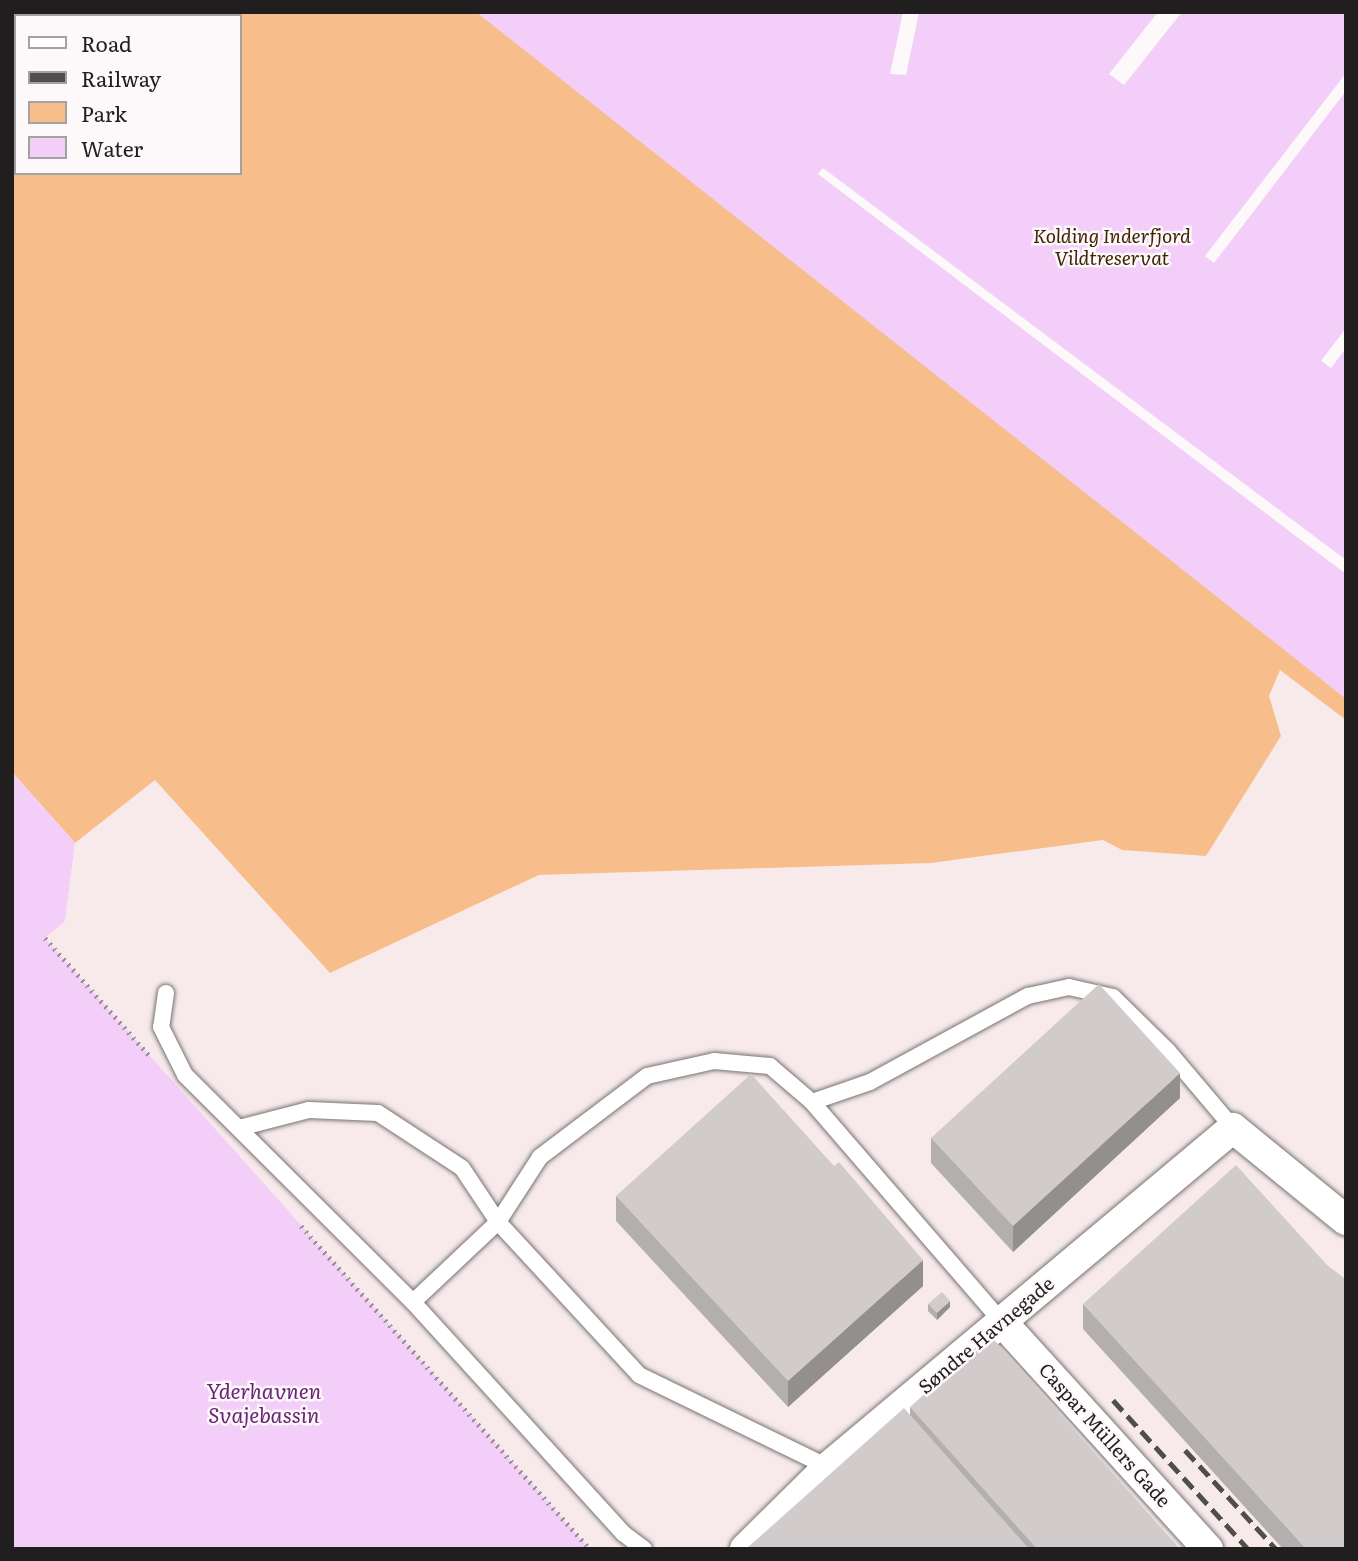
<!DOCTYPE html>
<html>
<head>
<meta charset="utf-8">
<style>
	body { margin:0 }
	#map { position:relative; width:1358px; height:1561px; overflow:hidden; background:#fdf8f9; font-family:Literata,serif }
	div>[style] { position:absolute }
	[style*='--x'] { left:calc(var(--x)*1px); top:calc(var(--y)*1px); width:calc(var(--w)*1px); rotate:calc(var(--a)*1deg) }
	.built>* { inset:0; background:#f8eaeb }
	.green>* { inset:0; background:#f7be8c }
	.water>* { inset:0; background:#f3cef9 }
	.pier>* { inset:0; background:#fdf8f9 }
	.path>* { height:4.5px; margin-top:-2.25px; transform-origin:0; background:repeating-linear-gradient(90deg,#979393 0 2px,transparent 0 7px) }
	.roads { filter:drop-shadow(0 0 2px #787474) drop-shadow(0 0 2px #787474) }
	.lane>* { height:16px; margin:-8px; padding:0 8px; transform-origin:8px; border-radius:8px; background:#fff }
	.street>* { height:30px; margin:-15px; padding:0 15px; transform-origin:15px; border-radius:15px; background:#fff }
	.rail>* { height:5px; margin-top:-2.5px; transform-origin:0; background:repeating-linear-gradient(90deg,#504d4e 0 14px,transparent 0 21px) }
	.wall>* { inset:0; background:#b4afaf }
	.shaded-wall>* { inset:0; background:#928f8e }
	.building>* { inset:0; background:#d1cccb }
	span { translate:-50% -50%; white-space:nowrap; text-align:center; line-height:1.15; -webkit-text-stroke:5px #fdf8f9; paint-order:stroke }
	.park-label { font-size:19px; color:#3f2306; font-style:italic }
	.street-label { font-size:19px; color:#201e1e }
	.water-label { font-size:21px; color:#6a2377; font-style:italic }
	.frame { position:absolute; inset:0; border:14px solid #201e1e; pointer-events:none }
	.legend { position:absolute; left:14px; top:14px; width:228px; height:161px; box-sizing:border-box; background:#fdf8f9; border:2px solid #a5a1a1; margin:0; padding:9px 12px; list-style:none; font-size:21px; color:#201e1e }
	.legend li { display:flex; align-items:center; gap:14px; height:35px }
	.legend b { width:35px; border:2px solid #a5a1a1 }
</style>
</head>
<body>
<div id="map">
	<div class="built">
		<div style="clip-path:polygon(1287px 652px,1346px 699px,1346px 1549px,590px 1549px,45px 938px,65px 921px,75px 843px,155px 779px,330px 973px,539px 875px,931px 863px,1103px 840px,1122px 850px,1281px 736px,1269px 696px)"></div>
	</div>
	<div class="green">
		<div style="clip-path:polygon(evenodd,12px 12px,1346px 12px,1346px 720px,1280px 670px,1269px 696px,1281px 736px,1206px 856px,1122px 850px,1103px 840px,931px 863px,539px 875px,330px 973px,155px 780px,75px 843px,12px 772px,12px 12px,16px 16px,240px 16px,240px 173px,16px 173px,16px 16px)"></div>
	</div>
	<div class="water">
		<div style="clip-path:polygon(476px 12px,1346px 12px,1346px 699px,1287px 652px)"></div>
		<div style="clip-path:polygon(12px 772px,75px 843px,65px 921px,45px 938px,590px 1549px,12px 1549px)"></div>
	</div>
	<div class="pier">
		<div style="clip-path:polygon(903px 12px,919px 12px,906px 75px,890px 74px)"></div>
		<div style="clip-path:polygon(1158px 12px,1182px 12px,1124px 85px,1109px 74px)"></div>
		<div style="clip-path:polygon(1346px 73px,1346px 91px,1214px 263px,1205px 256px)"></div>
		<div style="clip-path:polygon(823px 168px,1346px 560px,1346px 574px,818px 174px)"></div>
		<div style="clip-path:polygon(1346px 328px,1346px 348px,1331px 368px,1321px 361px)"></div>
	</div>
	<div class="path">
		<div style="--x:45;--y:938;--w:157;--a:48.4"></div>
		<div style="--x:301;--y:1226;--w:433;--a:48.2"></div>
	</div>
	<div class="roads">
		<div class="lane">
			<div style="--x:166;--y:993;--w:34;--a:98"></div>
			<div style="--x:161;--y:1027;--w:54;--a:63.4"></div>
			<div style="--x:185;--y:1075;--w:322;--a:44.9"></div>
			<div style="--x:812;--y:1102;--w:61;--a:-19"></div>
			<div style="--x:870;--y:1082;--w:180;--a:-28.6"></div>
			<div style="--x:1028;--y:996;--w:42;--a:-12.4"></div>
			<div style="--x:1069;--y:987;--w:45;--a:12.8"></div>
			<div style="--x:1113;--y:997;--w:77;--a:44.5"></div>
			<div style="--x:1168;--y:1051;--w:101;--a:49.8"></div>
			<div style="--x:239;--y:1128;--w:72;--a:-14.4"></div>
			<div style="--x:309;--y:1110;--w:69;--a:2.5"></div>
			<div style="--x:378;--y:1113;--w:100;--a:33.2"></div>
			<div style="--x:462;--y:1168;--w:65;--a:56.3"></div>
			<div style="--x:498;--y:1222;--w:77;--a:-57.1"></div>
			<div style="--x:540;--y:1157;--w:134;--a:-37.1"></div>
			<div style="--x:647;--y:1076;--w:69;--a:-12.6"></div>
			<div style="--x:714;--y:1061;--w:56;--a:5.1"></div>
			<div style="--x:770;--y:1066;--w:55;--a:40.6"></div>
			<div style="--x:812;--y:1102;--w:291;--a:49.2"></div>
			<div style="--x:644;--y:1549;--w:26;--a:-143"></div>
			<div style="--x:623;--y:1533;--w:312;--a:-132.3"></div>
			<div style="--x:413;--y:1302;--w:117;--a:-43.3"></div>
			<div style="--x:498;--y:1222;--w:208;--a:47.3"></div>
			<div style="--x:639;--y:1375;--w:210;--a:26"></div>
		</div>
		<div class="street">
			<div style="--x:1002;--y:1322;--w:307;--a:47.8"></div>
			<div style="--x:745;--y:1549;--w:117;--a:-44.7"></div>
			<div style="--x:828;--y:1467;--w:528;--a:-39.93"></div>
			<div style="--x:1233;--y:1128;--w:146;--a:39.2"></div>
		</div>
	</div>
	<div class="rail">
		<div style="--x:1113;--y:1400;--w:201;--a:47.8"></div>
		<div style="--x:1185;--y:1450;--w:134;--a:47.4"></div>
	</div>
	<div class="wall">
		<div style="clip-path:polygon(1180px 1098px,1013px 1252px,931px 1163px,931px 1138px)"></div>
		<div style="clip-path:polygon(616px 1196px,923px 1286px,788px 1407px,616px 1221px)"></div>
		<div style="clip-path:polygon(928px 1304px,950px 1307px,937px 1320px,928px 1311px)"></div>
		<div style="clip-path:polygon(1083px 1304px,1346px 1549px,1283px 1549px,1083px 1329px)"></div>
		<div style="clip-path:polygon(910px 1407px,1180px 1549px,746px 1549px,910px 1415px)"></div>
	</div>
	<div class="shaded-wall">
		<div style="clip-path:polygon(1180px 1073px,1180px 1098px,1013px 1252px,1013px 1226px)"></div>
		<div style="clip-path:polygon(923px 1260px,923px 1286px,788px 1407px,788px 1381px)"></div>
		<div style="clip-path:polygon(950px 1301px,950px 1307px,937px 1320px,937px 1313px)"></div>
	</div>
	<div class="building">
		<div style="clip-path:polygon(1099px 984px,1180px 1073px,1013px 1226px,931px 1138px)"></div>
		<div style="clip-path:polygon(751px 1074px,834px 1166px,839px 1162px,923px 1260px,788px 1381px,616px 1196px)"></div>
		<div style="clip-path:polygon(1236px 1165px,1327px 1265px,1344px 1278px,1346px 1276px,1346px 1549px,1306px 1549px,1083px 1304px)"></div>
		<div style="clip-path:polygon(942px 1292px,950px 1301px,937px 1313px,928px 1304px)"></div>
		<div style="clip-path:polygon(990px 1335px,1180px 1549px,1037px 1549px,910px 1407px)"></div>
		<div style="clip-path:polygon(904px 1408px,1029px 1549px,746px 1549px)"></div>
	</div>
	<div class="park-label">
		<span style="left:1112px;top:247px">Kolding Inderfjord<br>Vildtreservat</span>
	</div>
	<div class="street-label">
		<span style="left:986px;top:1335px;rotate:-40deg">Søndre Havnegade</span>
		<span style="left:1105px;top:1435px;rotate:48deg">Caspar Müllers Gade</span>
	</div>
	<div class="water-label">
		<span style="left:264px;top:1402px">Yderhavnen<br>Svajebassin</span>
	</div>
	<div class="frame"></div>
	<ul class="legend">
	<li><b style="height:9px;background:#fff"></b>Road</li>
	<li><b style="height:9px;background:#504d4e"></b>Railway</li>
	<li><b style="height:19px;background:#f7be8c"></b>Park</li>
	<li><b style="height:19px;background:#f3cef9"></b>Water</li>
	</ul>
</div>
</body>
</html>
